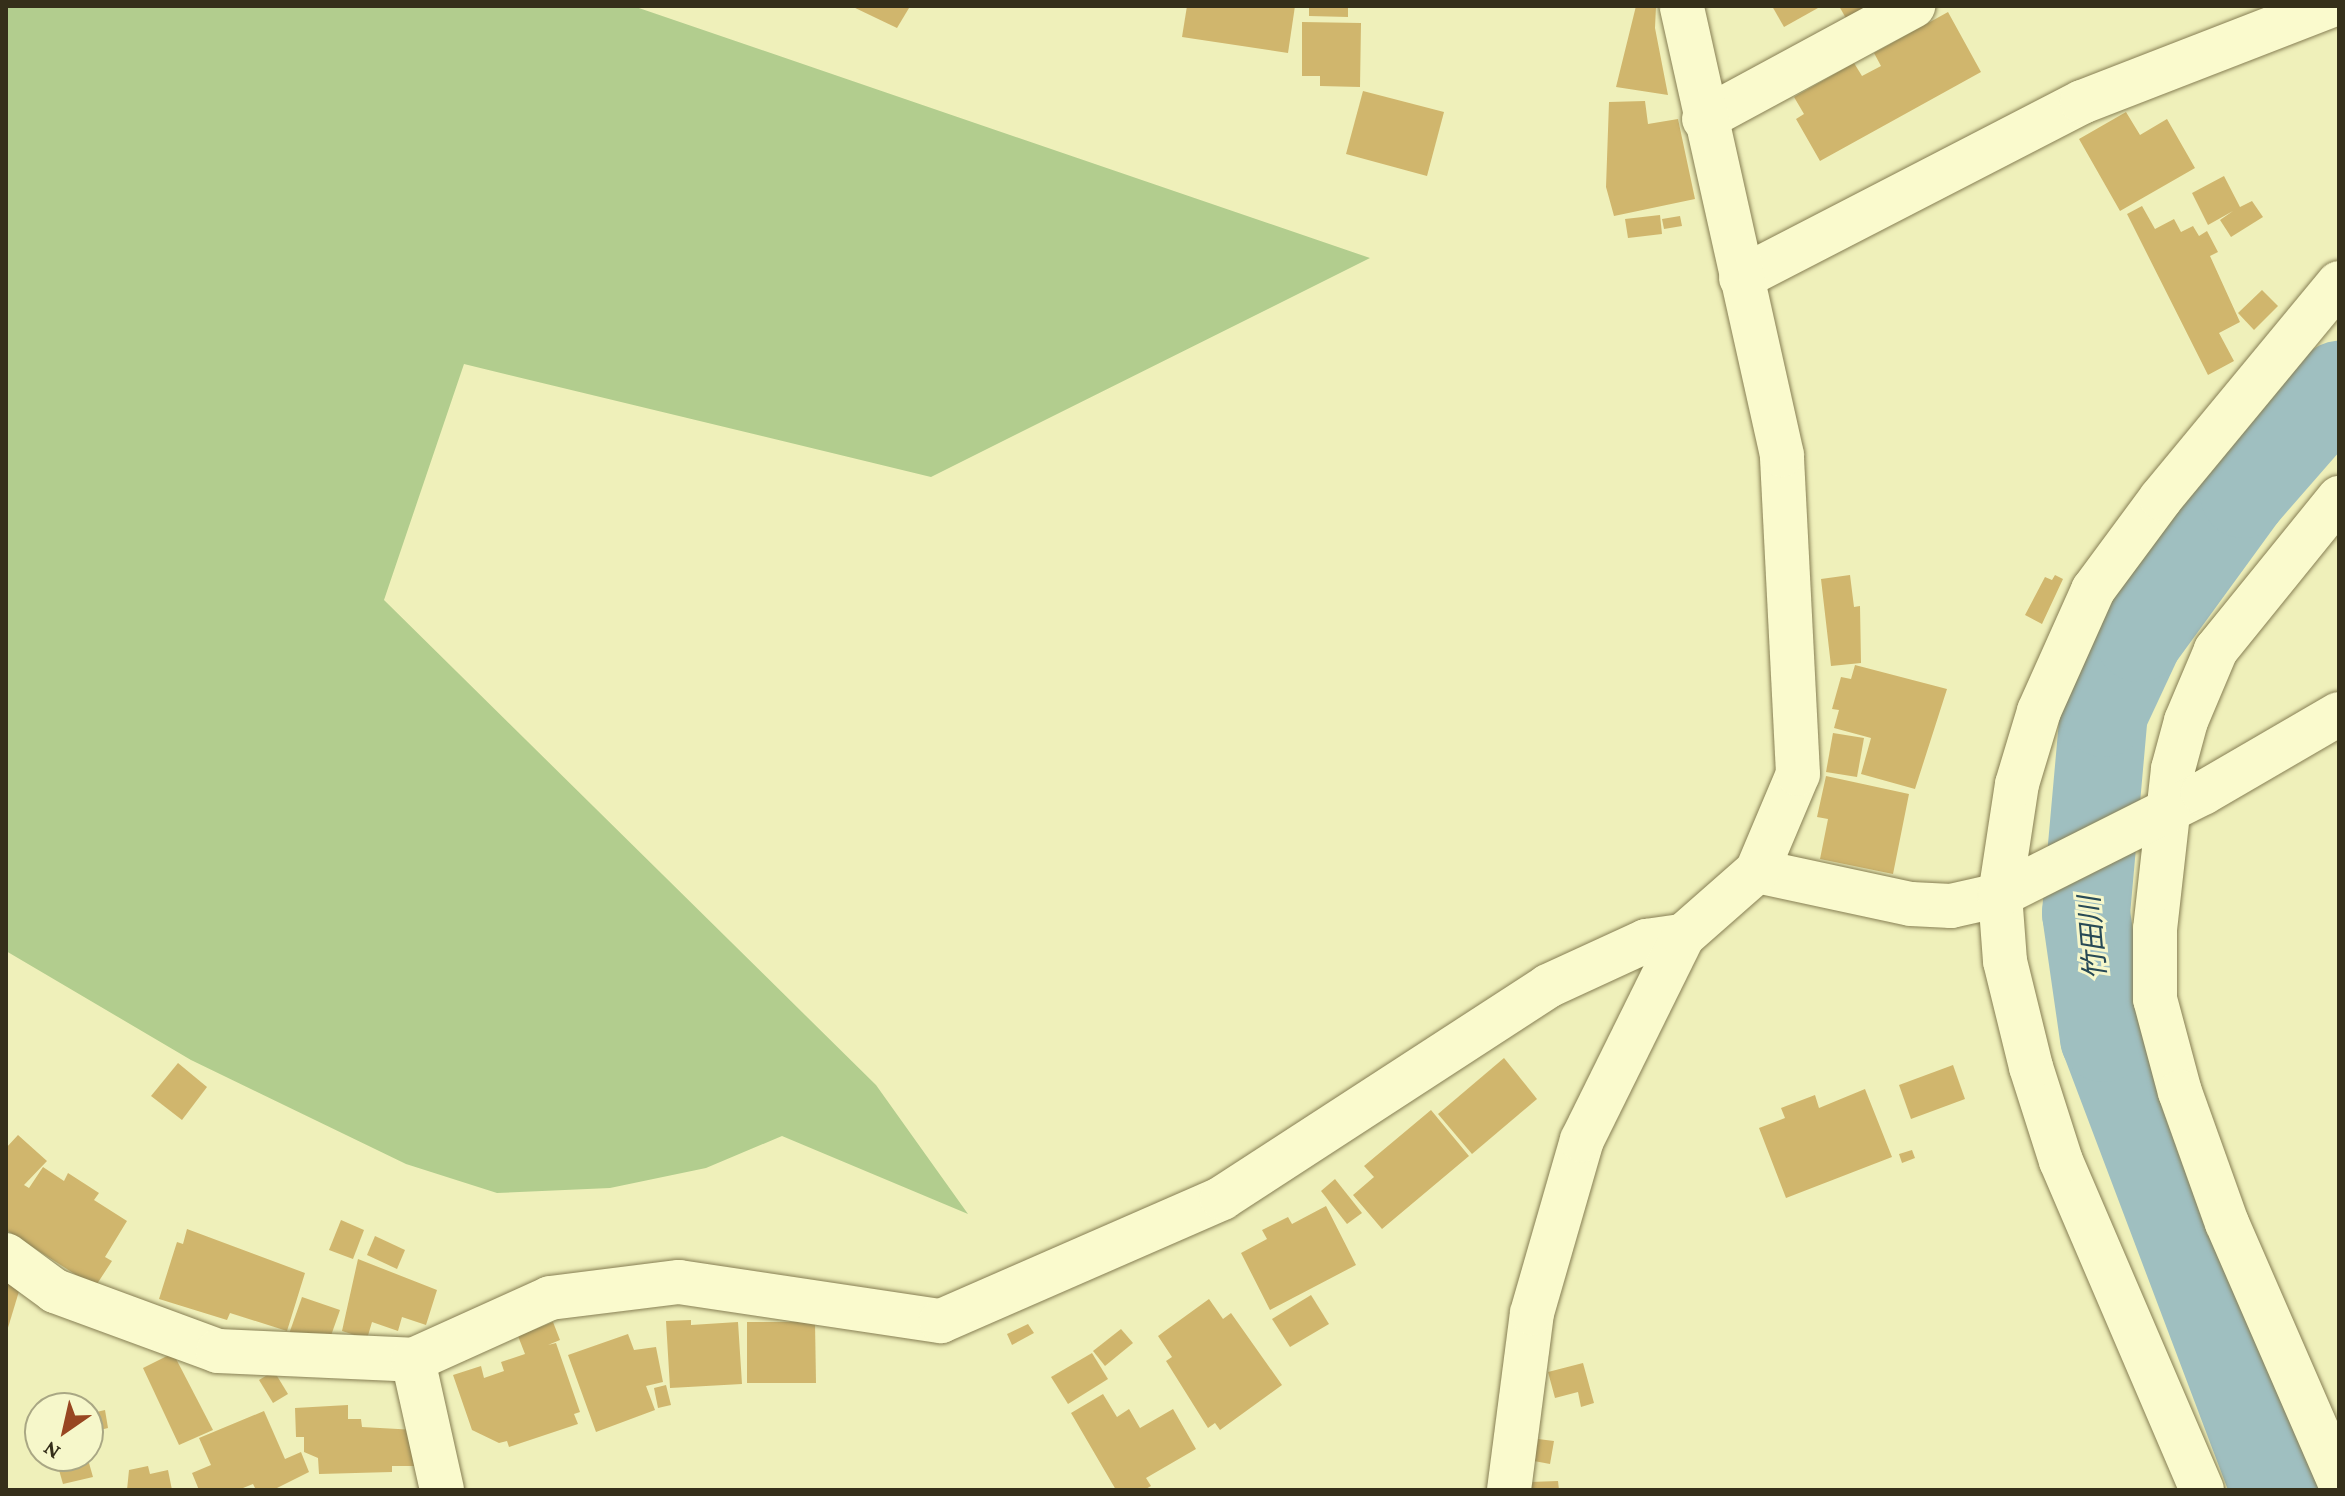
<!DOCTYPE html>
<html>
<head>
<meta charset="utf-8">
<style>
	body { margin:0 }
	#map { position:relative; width:2345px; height:1496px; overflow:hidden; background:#eff0ba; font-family:"Crimson Pro","Noto Sans JP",serif }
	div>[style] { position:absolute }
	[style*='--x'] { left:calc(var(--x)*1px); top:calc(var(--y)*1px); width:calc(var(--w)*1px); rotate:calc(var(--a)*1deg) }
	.green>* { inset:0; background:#b2cd8e }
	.river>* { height:88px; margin:-44px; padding:0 44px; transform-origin:44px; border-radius:44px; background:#9fbfc0 }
	.building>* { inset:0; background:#d0b66d }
	.roads { filter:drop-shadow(0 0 2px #877f54) drop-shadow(0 0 2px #877f54) }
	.minor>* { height:44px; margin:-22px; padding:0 22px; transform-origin:22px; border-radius:22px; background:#fafacd }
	span { translate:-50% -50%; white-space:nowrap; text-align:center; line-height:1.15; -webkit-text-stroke:6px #f6f7ca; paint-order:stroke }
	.water-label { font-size:28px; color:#284a56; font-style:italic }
	.frame { position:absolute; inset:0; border:8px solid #352f1a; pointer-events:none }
	.north { position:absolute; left:24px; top:1392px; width:80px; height:80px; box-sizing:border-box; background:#f6f7ca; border:2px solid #a9a784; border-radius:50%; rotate:214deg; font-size:22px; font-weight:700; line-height:32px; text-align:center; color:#352f1a }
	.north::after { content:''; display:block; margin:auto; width:28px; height:36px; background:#984621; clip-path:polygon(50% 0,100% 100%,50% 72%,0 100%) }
</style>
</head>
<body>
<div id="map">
	<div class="green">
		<div style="clip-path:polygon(6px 6px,633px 6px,1370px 258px,931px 477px,464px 364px,384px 600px,876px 1085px,968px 1214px,782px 1136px,706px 1168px,610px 1188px,497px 1193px,406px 1164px,191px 1060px,6px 951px)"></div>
	</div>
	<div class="river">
		<div style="--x:2275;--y:1490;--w:483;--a:-110.7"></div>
		<div style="--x:2104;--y:1038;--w:126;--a:-98.2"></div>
		<div style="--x:2086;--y:913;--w:201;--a:-84.9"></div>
		<div style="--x:2104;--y:713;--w:83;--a:-65"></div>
		<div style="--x:2139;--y:638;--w:178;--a:-53.9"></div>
		<div style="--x:2244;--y:494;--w:145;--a:-48.9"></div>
	</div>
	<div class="building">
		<div style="clip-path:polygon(851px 6px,905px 6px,909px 8px,897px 28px)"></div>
		<div style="clip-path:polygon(1187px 6px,1295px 6px,1288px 53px,1182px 37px)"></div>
		<div style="clip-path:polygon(1309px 6px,1348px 6px,1348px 17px,1309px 16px)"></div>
		<div style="clip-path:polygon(1636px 6px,1656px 6px,1655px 28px,1668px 95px,1616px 87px)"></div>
		<div style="clip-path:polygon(1772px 6px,1816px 6px,1818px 8px,1784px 27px)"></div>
		<div style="clip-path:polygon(1839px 6px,1871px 6px,1847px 20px)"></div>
		<div style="clip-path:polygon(1948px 12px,1981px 72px,1820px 161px,1796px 119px,1804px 114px,1794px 97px,1854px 63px,1862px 76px,1881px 66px,1874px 53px)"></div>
		<div style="clip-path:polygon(1302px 22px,1361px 23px,1360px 87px,1320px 86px,1320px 76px,1302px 76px)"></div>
		<div style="clip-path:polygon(1363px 91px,1444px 112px,1427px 176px,1346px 154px)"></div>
		<div style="clip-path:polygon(1645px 101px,1648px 124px,1678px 119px,1695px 199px,1614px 216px,1606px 187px,1609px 102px)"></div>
		<div style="clip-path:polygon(2126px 112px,2140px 135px,2167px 119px,2195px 168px,2120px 211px,2079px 139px)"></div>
		<div style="clip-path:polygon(2224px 176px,2240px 207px,2252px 201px,2263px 217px,2231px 237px,2220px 220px,2233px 211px,2208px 225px,2192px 193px)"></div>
		<div style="clip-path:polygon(2142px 206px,2155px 229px,2174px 219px,2181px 232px,2193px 226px,2199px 236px,2207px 231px,2218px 252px,2210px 256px,2240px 322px,2219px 333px,2234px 361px,2208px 375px,2127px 214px)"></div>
		<div style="clip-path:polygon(1660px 215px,1662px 234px,1628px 238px,1625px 219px)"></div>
		<div style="clip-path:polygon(1680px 216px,1682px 226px,1664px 229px,1662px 219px)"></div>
		<div style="clip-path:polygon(2262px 290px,2278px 306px,2254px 330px,2238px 313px)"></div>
		<div style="clip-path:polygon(1850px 575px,1854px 607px,1860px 606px,1861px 663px,1831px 666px,1821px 579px)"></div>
		<div style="clip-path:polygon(2055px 575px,2063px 579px,2042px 624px,2025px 615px,2045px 577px,2052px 580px)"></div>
		<div style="clip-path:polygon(1855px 665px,1947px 689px,1915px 789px,1861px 774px,1871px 738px,1834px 728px,1839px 710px,1832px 709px,1841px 677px,1851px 679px)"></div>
		<div style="clip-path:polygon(1833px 733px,1864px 738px,1857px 777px,1826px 772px)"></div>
		<div style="clip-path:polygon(1826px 776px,1909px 794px,1893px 874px,1820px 859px,1828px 819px,1817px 817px)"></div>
		<div style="clip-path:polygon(1504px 1058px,1537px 1099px,1472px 1154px,1438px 1114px)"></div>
		<div style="clip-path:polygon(178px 1063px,207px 1087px,182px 1120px,151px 1096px)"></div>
		<div style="clip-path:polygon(1953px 1065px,1965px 1099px,1911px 1119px,1899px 1085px)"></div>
		<div style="clip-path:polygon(1865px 1089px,1892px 1157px,1786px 1198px,1759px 1128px,1785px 1118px,1781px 1108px,1815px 1095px,1819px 1108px)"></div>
		<div style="clip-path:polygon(1431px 1110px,1469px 1156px,1382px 1229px,1353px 1195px,1374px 1177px,1364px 1166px)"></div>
		<div style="clip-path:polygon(18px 1135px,47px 1161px,24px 1185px,29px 1188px,43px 1167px,64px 1181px,68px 1173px,99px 1193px,94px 1200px,127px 1221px,105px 1257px,112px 1261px,95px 1287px,6px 1230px,6px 1148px)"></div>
		<div style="clip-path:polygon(1912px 1150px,1915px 1158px,1902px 1163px,1899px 1154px)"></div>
		<div style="clip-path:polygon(1335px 1179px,1362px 1213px,1347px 1224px,1321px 1191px)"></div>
		<div style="clip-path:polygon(1326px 1206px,1356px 1265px,1270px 1310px,1241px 1253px,1267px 1239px,1262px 1230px,1288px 1217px,1292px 1224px)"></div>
		<div style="clip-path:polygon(341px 1220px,364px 1230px,353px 1259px,329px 1250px)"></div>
		<div style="clip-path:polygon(187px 1229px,305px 1273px,287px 1331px,230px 1313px,227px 1320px,159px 1299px,177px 1242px,183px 1244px)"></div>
		<div style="clip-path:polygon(375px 1236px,405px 1250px,397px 1269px,367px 1255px)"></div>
		<div style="clip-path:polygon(358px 1259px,437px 1290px,426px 1325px,402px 1317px,398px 1331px,372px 1322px,367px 1339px,342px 1331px)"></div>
		<div style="clip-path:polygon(6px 1278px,20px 1288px,7px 1331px,6px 1331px)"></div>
		<div style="clip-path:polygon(1311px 1295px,1329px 1324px,1290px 1347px,1272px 1319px)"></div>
		<div style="clip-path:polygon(302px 1297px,340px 1310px,327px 1347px,289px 1334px)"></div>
		<div style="clip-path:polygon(1209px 1299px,1223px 1319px,1231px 1313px,1282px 1385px,1220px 1430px,1215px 1423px,1208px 1428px,1166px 1361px,1172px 1357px,1158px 1336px)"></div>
		<div style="clip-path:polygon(691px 1320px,691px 1325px,738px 1322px,742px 1384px,670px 1388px,666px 1321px)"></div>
		<div style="clip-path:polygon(553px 1322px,560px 1340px,548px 1345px,556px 1343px,580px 1412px,574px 1414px,578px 1424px,509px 1447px,507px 1441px,499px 1443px,472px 1430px,453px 1375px,481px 1366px,484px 1378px,504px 1371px,501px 1362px,525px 1354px,518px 1336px)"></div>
		<div style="clip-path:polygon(747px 1322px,815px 1322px,816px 1383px,747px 1383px)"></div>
		<div style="clip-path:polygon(1028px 1324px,1034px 1333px,1012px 1345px,1007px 1334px)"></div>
		<div style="clip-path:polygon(1121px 1329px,1133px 1343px,1105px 1366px,1093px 1351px)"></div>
		<div style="clip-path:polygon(628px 1334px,634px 1350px,656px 1347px,663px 1382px,646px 1386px,655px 1410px,596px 1432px,568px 1355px)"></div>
		<div style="clip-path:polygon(173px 1353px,213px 1430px,179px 1445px,143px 1368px)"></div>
		<div style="clip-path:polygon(1092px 1353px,1108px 1379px,1068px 1404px,1051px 1377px)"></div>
		<div style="clip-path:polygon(1583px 1363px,1594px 1403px,1581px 1407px,1578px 1392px,1555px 1398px,1548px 1372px)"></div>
		<div style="clip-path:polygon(274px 1371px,288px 1394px,273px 1403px,259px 1380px)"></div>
		<div style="clip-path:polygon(666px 1385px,671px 1405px,658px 1408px,654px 1388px)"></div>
		<div style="clip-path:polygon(1103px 1394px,1117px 1417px,1129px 1409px,1140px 1428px,1173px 1409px,1196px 1449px,1146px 1478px,1151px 1486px,1144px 1490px,1116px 1490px,1071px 1413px)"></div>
		<div style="clip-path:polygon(348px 1405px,348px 1419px,361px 1419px,362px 1427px,416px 1430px,416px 1466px,392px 1466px,392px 1472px,319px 1474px,318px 1458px,304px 1452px,304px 1437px,296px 1437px,295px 1408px)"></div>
		<div style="clip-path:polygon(105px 1410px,108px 1428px,88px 1433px,88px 1414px)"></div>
		<div style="clip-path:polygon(264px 1411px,285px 1459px,301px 1452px,309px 1472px,273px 1490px,256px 1490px,253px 1484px,238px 1490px,199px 1490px,192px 1473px,211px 1465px,199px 1438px)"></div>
		<div style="clip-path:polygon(1538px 1439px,1554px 1441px,1550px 1464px,1534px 1461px)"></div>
		<div style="clip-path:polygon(55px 1456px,87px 1456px,93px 1477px,63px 1484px)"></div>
		<div style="clip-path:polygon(148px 1466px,150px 1474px,168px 1470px,172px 1490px,127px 1490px,129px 1470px)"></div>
		<div style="clip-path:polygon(1558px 1481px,1559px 1490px,1531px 1490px,1530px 1482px)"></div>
	</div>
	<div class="roads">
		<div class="minor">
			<div style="--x:1704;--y:119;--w:238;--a:-28.4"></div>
			<div style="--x:1741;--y:278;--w:384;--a:-27.3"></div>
			<div style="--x:2082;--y:102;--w:265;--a:-21.2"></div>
			<div style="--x:2339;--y:498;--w:196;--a:129"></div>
			<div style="--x:2216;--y:650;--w:77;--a:112.9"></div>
			<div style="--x:2186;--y:721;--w:50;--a:105.2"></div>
			<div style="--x:2173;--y:769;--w:161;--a:96.4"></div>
			<div style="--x:2155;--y:929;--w:70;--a:90"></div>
			<div style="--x:2155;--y:999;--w:96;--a:75"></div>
			<div style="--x:2180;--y:1092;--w:139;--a:70.3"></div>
			<div style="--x:2227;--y:1223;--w:281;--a:66.5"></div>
			<div style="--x:1757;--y:871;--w:157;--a:12.1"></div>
			<div style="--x:1911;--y:904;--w:40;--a:2.9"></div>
			<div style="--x:1951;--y:906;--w:50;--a:-12.7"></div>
			<div style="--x:2000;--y:895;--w:227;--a:-26.7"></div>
			<div style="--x:2203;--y:793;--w:157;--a:-30.2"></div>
			<div style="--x:6;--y:1255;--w:61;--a:36.3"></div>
			<div style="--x:55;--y:1291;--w:174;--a:20.2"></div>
			<div style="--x:218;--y:1351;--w:195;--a:2.6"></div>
			<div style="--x:413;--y:1360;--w:133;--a:77.4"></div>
			<div style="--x:413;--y:1360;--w:150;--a:-24.3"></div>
			<div style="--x:550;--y:1298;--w:130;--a:-7.1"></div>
			<div style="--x:679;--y:1282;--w:265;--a:8.5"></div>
			<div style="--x:941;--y:1321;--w:307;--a:-23.6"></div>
			<div style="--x:1222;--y:1198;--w:389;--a:-33"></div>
			<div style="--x:1548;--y:986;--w:108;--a:-24.7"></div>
			<div style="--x:1646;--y:941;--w:37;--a:-8"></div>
			<div style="--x:1509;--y:1490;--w:178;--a:-82.6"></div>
			<div style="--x:1532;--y:1313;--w:180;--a:-73.9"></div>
			<div style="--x:1582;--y:1140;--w:228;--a:-63.7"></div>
			<div style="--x:1683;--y:936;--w:98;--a:-41.3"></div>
			<div style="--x:1757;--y:871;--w:105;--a:-67.1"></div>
			<div style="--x:1798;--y:774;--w:319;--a:-92.9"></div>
			<div style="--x:1782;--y:455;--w:460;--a:-102.6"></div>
			<div style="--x:2202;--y:1490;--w:358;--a:-113.2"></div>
			<div style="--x:2061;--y:1161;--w:99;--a:-107.7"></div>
			<div style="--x:2031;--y:1067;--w:109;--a:-103.8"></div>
			<div style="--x:2005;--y:961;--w:66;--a:-94.3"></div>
			<div style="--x:2000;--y:895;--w:112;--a:-81.3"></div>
			<div style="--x:2017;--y:784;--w:76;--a:-73.2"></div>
			<div style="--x:2039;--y:711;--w:133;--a:-65.9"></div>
			<div style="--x:2093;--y:590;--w:114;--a:-53.5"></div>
			<div style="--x:2161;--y:498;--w:279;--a:-50.4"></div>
		</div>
	</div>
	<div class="water-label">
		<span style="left:2093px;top:938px;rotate:-95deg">竹田川</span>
	</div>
	<div class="frame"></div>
	<div class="north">N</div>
</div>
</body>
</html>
